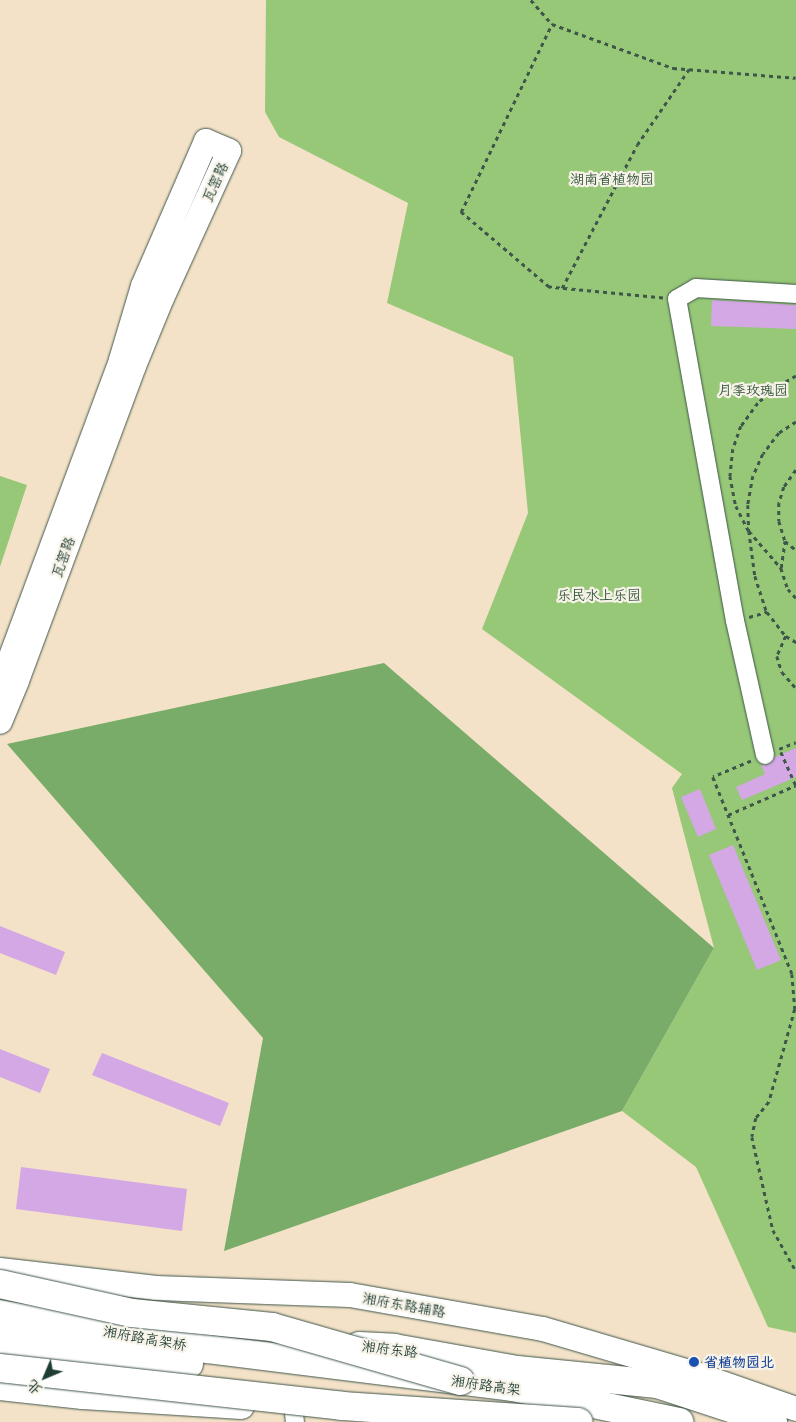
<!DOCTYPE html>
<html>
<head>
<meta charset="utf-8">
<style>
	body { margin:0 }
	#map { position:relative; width:796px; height:1422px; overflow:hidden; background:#f3e2c8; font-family:"Patrick Hand","LXGW WenKai TC",sans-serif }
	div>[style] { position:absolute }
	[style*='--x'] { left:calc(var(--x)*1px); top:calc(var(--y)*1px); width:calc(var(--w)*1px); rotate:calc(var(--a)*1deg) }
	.green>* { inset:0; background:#97c877 }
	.forest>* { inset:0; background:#79ac68 }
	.building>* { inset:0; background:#d4a7e5 }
	.path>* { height:2.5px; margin-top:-1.25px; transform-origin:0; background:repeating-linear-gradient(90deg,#3f564a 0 4px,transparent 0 8px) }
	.roads { filter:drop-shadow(0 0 1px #3f564a) drop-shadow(0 0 1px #3f564a) }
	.street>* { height:18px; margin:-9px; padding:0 9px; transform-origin:9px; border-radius:9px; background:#fff }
	.secondary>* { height:24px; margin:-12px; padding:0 12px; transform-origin:12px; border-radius:12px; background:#fff }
	.primary>* { height:28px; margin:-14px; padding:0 14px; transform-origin:14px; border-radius:14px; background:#fff }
	.highway>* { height:28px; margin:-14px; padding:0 14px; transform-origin:14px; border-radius:14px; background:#fff }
	.bridges { filter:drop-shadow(0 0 1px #3f564a) drop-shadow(0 0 1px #3f564a) }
	.highway-bridge>* { height:28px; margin:-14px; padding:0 14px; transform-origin:14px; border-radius:14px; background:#fff }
	.dots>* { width:14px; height:14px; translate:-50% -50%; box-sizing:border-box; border:2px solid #f7f3e8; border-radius:50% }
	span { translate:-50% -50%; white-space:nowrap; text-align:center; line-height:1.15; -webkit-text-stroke:4.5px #f7f3e8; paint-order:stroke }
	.park-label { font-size:14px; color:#375941 }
	.street-label { font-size:14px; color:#1f3d34 }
	.transit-label { font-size:14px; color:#164399; font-weight:700 }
	.left { translate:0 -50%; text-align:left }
	.north { position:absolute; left:20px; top:1352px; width:50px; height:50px; -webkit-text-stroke:4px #f7f3e8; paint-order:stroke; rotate:225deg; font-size:14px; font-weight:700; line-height:20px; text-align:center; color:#1f3d34 }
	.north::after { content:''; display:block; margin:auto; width:18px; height:22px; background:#1f3d34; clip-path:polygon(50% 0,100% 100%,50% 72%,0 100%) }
</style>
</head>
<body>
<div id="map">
	<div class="green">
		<div style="clip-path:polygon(266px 0,796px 0,796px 1333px,768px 1327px,696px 1167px,622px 1111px,714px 948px,672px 788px,682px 774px,482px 629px,528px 513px,513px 357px,387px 303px,408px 203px,279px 137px,265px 112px)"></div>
		<div style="clip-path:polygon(0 476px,27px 485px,0 567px)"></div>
	</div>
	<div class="forest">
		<div style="clip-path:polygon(384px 663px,714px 948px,622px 1111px,224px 1251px,263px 1038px,7px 744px)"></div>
	</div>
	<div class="building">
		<div style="clip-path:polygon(712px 300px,796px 305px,796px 329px,711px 326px)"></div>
		<div style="clip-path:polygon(796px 748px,796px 777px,742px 800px,736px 787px,765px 774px,761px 765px,768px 765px,775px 757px)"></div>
		<div style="clip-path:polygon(700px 789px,716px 829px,698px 837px,681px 797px)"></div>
		<div style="clip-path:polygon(733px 845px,781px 960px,757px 970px,709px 855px)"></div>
		<div style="clip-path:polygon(0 926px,65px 952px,56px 975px,0 953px)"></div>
		<div style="clip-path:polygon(0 1049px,50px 1069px,40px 1093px,0 1077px)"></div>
		<div style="clip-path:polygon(102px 1053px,229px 1103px,220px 1126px,92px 1075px)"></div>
		<div style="clip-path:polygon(21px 1167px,187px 1189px,182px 1231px,16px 1209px)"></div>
	</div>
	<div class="path">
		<div style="--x:531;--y:0;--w:32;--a:49"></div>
		<div style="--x:562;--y:288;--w:161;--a:-62.3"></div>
		<div style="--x:637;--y:145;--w:92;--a:-55.6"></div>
		<div style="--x:663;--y:298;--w:115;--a:-174.5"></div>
		<div style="--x:549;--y:287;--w:116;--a:-139.6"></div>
		<div style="--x:461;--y:212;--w:209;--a:-64.2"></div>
		<div style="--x:552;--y:24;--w:129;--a:20"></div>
		<div style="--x:673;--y:68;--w:123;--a:4.6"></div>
		<div style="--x:796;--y:376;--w:16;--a:150"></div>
		<div style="--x:782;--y:384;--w:31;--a:142"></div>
		<div style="--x:758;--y:403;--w:29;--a:126"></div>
		<div style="--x:741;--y:426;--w:24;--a:109"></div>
		<div style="--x:733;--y:449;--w:27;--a:96"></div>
		<div style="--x:730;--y:476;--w:31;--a:79"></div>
		<div style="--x:736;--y:506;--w:28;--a:63"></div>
		<div style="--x:749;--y:531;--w:45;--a:82.4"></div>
		<div style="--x:755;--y:576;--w:38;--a:72"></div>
		<div style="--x:767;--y:612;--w:31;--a:52"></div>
		<div style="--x:786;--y:636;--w:12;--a:31"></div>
		<div style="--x:796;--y:422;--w:20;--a:147"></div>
		<div style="--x:779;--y:433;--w:26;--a:127"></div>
		<div style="--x:763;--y:454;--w:24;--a:114"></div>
		<div style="--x:753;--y:476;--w:29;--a:100"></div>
		<div style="--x:748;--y:505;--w:26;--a:88"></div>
		<div style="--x:749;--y:531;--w:49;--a:49.1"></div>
		<div style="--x:781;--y:568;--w:22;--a:72"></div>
		<div style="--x:788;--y:589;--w:12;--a:48"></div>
		<div style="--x:796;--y:470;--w:21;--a:125"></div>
		<div style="--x:784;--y:487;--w:17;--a:107"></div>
		<div style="--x:779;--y:503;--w:18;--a:90"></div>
		<div style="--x:779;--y:521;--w:21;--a:73"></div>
		<div style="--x:785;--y:541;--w:14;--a:39"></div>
		<div style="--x:781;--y:568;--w:27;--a:-82"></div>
		<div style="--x:749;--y:617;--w:19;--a:-16"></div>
		<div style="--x:786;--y:636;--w:22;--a:114"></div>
		<div style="--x:777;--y:656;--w:17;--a:73"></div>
		<div style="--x:782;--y:672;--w:21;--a:49"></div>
		<div style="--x:779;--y:749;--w:18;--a:-22"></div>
		<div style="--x:781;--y:752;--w:36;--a:66"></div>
		<div style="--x:751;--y:761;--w:41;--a:157.2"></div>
		<div style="--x:713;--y:777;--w:212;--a:68.1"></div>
		<div style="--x:792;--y:974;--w:35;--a:85"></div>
		<div style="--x:795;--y:1009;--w:97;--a:105.6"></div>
		<div style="--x:769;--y:1102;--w:21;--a:129"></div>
		<div style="--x:756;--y:1118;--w:19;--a:102"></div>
		<div style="--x:752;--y:1137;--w:95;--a:77.3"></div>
		<div style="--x:773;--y:1230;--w:47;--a:60.7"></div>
		<div style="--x:728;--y:815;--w:74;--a:-23.8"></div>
	</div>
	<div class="roads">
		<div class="street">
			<div style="--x:765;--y:755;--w:137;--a:-102.6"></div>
			<div style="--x:735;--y:621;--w:327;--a:-100.2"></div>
			<div style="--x:677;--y:299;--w:22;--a:-30"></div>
			<div style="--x:696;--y:288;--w:100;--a:3.4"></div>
			<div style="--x:294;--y:1413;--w:9;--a:84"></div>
		</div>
		<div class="secondary">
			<div style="--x:0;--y:686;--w:348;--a:-69.6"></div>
			<div style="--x:121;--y:360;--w:77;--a:-73.4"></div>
			<div style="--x:143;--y:286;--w:158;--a:-66.5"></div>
			<div style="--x:206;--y:141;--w:25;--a:23"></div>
			<div style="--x:229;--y:151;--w:162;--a:114.5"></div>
			<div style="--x:162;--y:298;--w:74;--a:112.4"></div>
			<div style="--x:134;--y:366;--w:336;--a:110.4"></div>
			<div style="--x:17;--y:681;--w:44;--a:112.5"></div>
			<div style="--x:0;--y:1270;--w:157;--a:6.6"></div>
			<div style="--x:156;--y:1288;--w:194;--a:2.1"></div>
			<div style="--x:350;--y:1295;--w:196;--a:10"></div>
			<div style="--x:543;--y:1329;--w:163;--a:16.4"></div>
			<div style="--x:699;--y:1375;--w:103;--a:19.3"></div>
			<div style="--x:0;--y:1388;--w:83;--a:6.2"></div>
			<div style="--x:83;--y:1397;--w:159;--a:3.6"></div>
		</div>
		<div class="primary">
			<div style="--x:359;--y:1346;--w:35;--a:3"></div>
			<div style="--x:394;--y:1348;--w:125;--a:10.1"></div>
			<div style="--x:517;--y:1370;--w:141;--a:5.7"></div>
			<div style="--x:657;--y:1384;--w:122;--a:18.1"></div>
		</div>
		<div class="highway">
			<div style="--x:0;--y:1314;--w:211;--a:9.6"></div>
			<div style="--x:208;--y:1349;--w:306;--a:7.1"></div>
			<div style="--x:512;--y:1387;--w:171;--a:11.8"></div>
			<div style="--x:0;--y:1340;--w:33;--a:11"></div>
			<div style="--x:32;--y:1346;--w:158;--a:6.5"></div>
		</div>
	</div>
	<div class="bridges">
		<div class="highway-bridge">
			<div style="--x:0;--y:1284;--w:135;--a:12.4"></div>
			<div style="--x:132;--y:1313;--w:141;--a:5.7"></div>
			<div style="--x:272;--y:1327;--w:196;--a:16"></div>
			<div style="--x:0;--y:1368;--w:344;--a:6.3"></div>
			<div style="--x:342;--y:1406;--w:237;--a:3.9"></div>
		</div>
	</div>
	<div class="dots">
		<div style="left:694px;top:1362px;background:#1a4fb4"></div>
	</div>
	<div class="park-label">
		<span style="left:612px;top:179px">湖南省植物园</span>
		<span style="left:753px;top:390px">月季玫瑰园</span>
		<span style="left:599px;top:595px">乐民水上乐园</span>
	</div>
	<div class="street-label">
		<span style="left:215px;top:182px;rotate:-65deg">瓦窑路</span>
		<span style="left:63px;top:557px;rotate:-70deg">瓦窑路</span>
		<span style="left:404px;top:1305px;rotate:10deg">湘府东路辅路</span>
		<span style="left:145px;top:1338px;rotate:10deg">湘府路高架桥</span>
		<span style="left:390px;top:1349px;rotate:7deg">湘府东路</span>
		<span style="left:486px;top:1385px;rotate:8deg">湘府路高架</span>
	</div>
	<div class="transit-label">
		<span class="left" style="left:704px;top:1362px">省植物园北</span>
	</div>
	<div class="north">北</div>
</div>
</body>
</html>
